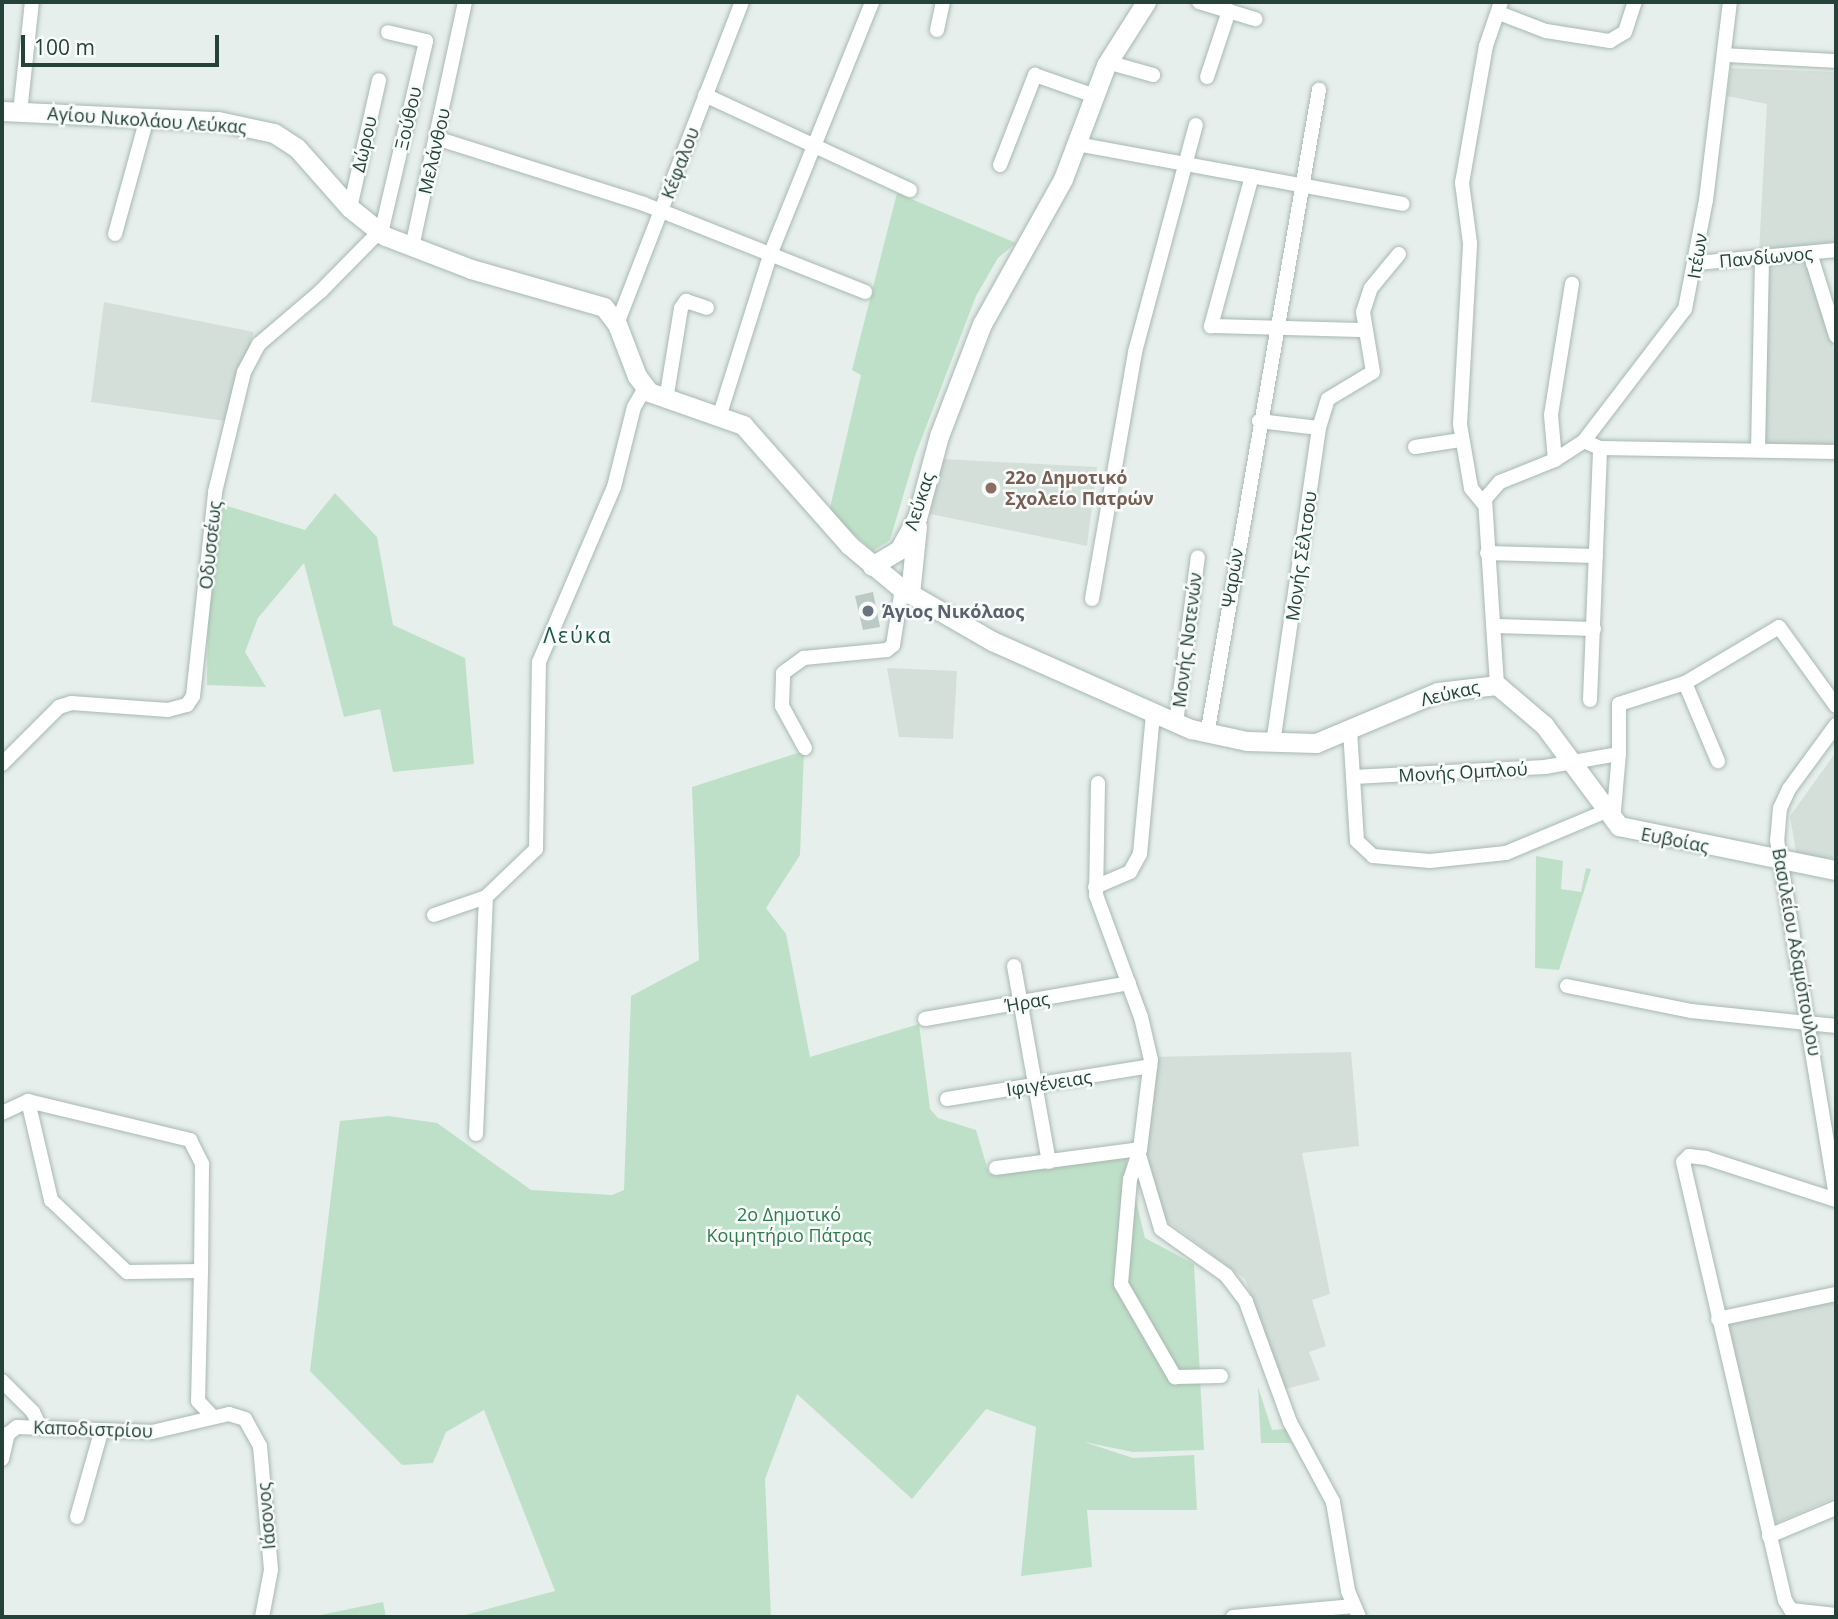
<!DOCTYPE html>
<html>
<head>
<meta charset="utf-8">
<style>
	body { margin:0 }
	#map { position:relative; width:1838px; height:1619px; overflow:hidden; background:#e6efeb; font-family:"Open Sans",sans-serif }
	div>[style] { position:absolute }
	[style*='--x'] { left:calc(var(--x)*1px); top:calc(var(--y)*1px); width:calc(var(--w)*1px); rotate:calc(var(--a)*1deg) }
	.built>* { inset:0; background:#d4dfda }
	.green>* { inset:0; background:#bfe0c8 }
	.building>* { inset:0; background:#bbcac4 }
	.roads { filter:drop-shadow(0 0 2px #a8b8b2) drop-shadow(0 0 2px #a8b8b2) }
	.street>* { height:14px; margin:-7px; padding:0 7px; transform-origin:7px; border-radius:7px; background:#fff }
	.secondary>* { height:19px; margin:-9.5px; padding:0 9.5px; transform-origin:9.5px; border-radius:9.5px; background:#fff }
	.dots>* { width:19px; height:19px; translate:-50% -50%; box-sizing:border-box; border:4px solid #f7fbf9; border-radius:50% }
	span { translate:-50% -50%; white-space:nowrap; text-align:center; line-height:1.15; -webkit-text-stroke:5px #f7fbf9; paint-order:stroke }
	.street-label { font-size:18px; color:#24423a }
	.education-label { font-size:18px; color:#785e54; font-weight:700 }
	.left { translate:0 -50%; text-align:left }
	.worship-label { font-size:18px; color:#5b616d; font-weight:700 }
	.park-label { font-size:18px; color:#2d7a4b }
	.quarter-label { font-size:21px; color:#1f5548; letter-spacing:2px }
	.frame { position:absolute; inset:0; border:4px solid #24423a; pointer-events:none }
	.scale { position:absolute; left:21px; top:35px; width:198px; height:32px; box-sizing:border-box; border:4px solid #24423a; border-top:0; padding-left:9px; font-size:21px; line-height:24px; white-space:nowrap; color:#24423a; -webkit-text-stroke:5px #f7fbf9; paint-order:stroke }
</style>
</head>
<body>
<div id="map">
	<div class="built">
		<div style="clip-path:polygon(1731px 68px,1836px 72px,1836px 245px,1759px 252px,1767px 104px,1727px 96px)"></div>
		<div style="clip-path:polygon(1807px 257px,1836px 356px,1836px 446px,1763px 445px,1768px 263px)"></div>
		<div style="clip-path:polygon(104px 302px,254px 332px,225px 421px,91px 402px)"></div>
		<div style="clip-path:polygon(943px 459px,1097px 467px,1087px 546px,930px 514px)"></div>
		<div style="clip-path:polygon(887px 668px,957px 671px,953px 739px,899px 737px)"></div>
		<div style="clip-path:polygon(1836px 752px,1836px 858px,1797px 858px,1790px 816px)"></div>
		<div style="clip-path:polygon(1351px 1052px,1359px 1146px,1302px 1153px,1330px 1294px,1312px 1300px,1326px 1346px,1309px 1352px,1320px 1380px,1285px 1389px,1245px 1279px,1166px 1220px,1146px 1153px,1155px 1057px)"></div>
		<div style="clip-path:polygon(1836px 1301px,1836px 1497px,1776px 1523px,1724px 1325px)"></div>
	</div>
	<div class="green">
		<div style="clip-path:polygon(897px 193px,1016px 243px,998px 258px,976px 296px,915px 456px,890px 540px,873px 551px,829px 512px,861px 375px,852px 370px)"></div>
		<div style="clip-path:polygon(335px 493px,377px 537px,393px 625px,465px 658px,474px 764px,393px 772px,380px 709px,344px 717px,304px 563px,258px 618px,245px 652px,266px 687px,207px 685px,208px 589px,221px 504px,305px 530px)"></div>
		<div style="clip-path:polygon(804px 751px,800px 855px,766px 908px,786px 934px,810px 1057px,919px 1024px,930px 1109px,938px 1118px,976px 1130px,989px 1174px,1125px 1156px,1145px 1238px,1194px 1264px,1204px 1450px,1133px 1452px,1084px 1442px,1133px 1458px,1194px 1455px,1197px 1510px,1087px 1510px,1092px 1567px,1021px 1576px,1036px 1427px,986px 1409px,912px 1499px,797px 1394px,765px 1479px,771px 1617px,458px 1617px,555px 1591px,484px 1410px,446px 1432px,433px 1463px,402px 1465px,310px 1371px,340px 1121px,388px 1116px,437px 1123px,531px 1190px,612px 1195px,624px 1190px,631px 996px,699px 960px,692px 787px)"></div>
		<div style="clip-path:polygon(1536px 856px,1563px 861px,1561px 889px,1581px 892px,1586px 868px,1591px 869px,1559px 970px,1535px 968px)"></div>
		<div style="clip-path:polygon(1258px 1387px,1272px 1430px,1286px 1429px,1291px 1443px,1261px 1443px)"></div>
		<div style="clip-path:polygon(383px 1602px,386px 1617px,311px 1617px)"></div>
	</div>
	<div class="building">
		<div style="clip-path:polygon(873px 592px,880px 627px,863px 630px,855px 596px)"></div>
	</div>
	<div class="roads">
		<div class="street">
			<div style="--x:1199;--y:2;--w:59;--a:16.9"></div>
			<div style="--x:1499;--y:13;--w:50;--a:21"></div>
			<div style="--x:1546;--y:31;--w:65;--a:8.9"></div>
			<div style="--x:1610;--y:41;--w:17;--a:-31"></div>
			<div style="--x:1625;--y:32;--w:32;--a:-72"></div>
			<div style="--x:937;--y:30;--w:29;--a:-78"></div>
			<div style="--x:1725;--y:55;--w:111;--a:3.1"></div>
			<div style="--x:1107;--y:62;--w:48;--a:15.8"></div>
			<div style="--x:1207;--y:77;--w:70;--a:-71.6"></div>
			<div style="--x:705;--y:95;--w:226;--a:24.9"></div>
			<div style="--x:20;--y:112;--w:111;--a:-83.8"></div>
			<div style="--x:436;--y:138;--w:218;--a:17.6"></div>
			<div style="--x:644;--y:204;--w:238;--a:21.7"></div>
			<div style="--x:1076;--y:144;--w:332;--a:10.4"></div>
			<div style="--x:1000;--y:165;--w:97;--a:-68.7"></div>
			<div style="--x:1035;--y:75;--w:60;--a:19.3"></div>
			<div style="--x:1252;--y:176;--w:156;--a:105.3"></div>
			<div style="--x:1211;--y:326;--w:151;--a:1.5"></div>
			<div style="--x:350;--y:208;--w:131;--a:-77.2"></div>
			<div style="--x:115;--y:234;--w:120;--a:-74.6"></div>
			<div style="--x:412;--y:247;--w:251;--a:-77.8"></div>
			<div style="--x:1810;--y:253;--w:87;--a:72.6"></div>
			<div style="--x:1697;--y:263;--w:140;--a:-5.3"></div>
			<div style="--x:617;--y:324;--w:345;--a:-68.8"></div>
			<div style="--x:666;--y:400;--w:93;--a:-80.7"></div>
			<div style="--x:681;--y:308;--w:9;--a:-54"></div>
			<div style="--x:686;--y:301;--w:22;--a:18"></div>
			<div style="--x:720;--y:414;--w:167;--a:-72.5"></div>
			<div style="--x:770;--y:255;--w:273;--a:-68"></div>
			<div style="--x:1259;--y:421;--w:60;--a:6.7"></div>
			<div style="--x:1319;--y:428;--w:318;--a:98.3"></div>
			<div style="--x:1319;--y:428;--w:30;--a:-73"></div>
			<div style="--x:1328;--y:399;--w:52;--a:-31"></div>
			<div style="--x:1373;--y:372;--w:61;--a:-99.5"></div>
			<div style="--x:1363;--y:312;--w:25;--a:-72"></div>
			<div style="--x:1371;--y:288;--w:44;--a:-50.5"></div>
			<div style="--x:1584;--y:441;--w:17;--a:24"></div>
			<div style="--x:1600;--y:448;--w:236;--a:1"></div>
			<div style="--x:1415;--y:447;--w:47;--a:-8.7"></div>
			<div style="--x:1758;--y:450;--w:193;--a:-88.8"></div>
			<div style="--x:1555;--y:460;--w:45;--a:-95.1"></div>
			<div style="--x:1551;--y:415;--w:133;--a:-80.9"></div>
			<div style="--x:1483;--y:503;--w:19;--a:-129"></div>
			<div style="--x:1471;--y:488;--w:65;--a:-99.8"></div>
			<div style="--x:1460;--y:424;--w:181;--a:-86.8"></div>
			<div style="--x:1470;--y:243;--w:61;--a:-97.6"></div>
			<div style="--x:1462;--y:183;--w:139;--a:-80.1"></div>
			<div style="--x:1486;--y:46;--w:46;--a:-71.2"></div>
			<div style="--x:1487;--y:553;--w:109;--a:1.6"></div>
			<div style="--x:1092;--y:599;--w:251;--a:-80.1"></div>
			<div style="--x:1135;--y:352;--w:235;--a:-75"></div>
			<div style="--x:1497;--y:626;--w:97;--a:1.8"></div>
			<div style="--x:1685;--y:683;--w:85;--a:67.1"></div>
			<div style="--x:1497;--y:685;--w:186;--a:-93.7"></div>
			<div style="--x:1485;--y:499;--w:23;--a:-49"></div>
			<div style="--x:1500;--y:482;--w:59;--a:-21.8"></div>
			<div style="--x:1555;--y:460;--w:35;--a:-33"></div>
			<div style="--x:1584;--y:441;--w:166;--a:-52.6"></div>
			<div style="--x:1685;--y:309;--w:111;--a:-79.1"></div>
			<div style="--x:1706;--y:200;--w:199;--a:-83.1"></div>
			<div style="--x:1590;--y:700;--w:252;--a:-87.7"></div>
			<div style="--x:1176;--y:723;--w:167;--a:-82.5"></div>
			<div style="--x:1836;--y:725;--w:79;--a:126.3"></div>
			<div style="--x:1789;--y:789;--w:21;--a:115"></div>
			<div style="--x:1780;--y:808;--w:32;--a:95"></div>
			<div style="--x:1777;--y:840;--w:361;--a:80.6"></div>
			<div style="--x:1350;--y:730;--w:111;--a:86.4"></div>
			<div style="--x:1357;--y:841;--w:22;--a:43"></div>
			<div style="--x:1373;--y:856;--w:57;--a:5"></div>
			<div style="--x:1430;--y:861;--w:76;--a:-6"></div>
			<div style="--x:1506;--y:853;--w:106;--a:-22.7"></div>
			<div style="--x:1207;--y:735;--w:655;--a:-80.15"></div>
			<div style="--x:805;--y:748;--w:48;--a:-118.7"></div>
			<div style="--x:782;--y:706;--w:33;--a:-88"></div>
			<div style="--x:783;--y:673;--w:26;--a:-36"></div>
			<div style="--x:804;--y:658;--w:83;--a:-5.5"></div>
			<div style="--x:887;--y:650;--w:8;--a:-40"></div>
			<div style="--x:893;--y:645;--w:57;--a:-80.9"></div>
			<div style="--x:2;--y:764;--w:81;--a:-45"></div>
			<div style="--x:59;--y:707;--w:13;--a:-18"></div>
			<div style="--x:71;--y:703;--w:97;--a:4.1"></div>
			<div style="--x:168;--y:710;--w:20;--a:-15"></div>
			<div style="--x:187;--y:705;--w:11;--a:-56"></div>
			<div style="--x:193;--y:696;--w:205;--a:-83.8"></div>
			<div style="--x:215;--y:492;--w:123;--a:-76.4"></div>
			<div style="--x:244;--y:372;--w:32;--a:-62"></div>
			<div style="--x:259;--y:344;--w:82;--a:-40.5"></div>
			<div style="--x:321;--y:291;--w:87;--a:-45.5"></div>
			<div style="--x:382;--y:229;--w:193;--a:-76.8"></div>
			<div style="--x:426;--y:41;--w:39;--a:-167"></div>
			<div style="--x:1353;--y:777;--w:192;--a:-3"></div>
			<div style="--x:1545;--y:767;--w:75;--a:-10"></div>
			<div style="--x:1619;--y:754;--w:50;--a:-90"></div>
			<div style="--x:1619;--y:704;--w:69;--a:-17.7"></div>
			<div style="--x:1685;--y:683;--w:109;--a:-30.8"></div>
			<div style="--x:1779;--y:627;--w:97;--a:54.2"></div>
			<div style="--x:1098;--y:783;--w:112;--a:91"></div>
			<div style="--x:1096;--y:895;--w:130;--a:69.8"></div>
			<div style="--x:1141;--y:1017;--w:44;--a:76.9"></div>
			<div style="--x:1151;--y:1060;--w:90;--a:97"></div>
			<div style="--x:1140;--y:1149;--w:32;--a:108"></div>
			<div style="--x:1130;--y:1179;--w:105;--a:94.9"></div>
			<div style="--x:1121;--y:1284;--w:108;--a:59.9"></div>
			<div style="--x:1175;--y:1377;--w:46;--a:-1.2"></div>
			<div style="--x:1613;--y:822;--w:68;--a:-85"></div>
			<div style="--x:1095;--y:887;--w:38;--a:-23"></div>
			<div style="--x:1130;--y:872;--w:21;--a:-61"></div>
			<div style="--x:1140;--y:854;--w:142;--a:-84.7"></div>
			<div style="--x:434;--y:915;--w:55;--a:-19.1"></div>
			<div style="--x:486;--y:897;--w:69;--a:-43.8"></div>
			<div style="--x:536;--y:849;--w:187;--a:-89.1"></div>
			<div style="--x:539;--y:662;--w:190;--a:-66.8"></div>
			<div style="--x:614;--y:487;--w:82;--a:-76"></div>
			<div style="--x:634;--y:407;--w:22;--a:-60"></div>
			<div style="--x:1014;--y:966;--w:199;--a:79.9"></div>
			<div style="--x:1567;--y:986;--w:126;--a:11.4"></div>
			<div style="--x:1691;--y:1011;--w:146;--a:5.9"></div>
			<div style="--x:925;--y:1019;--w:207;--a:-10"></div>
			<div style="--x:947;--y:1099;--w:206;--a:-9.2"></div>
			<div style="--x:28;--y:1101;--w:167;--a:13.5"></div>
			<div style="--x:190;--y:1140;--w:27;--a:63"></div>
			<div style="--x:202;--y:1164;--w:107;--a:90.5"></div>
			<div style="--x:2;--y:1113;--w:29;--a:-25"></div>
			<div style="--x:28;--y:1101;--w:102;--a:76.9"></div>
			<div style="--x:51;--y:1200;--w:105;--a:43.5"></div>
			<div style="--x:127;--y:1272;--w:74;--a:-0.8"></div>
			<div style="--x:201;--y:1271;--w:130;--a:91.3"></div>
			<div style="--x:198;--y:1401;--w:22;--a:47"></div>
			<div style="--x:476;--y:1134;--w:237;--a:-87.6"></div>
			<div style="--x:1139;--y:1155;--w:77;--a:73.4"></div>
			<div style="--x:1161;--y:1229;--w:80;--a:35.3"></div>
			<div style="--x:1226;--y:1275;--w:34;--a:53"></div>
			<div style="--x:1246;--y:1302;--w:128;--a:69.9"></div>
			<div style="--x:1290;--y:1422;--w:91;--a:61.7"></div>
			<div style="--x:1333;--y:1502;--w:90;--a:80.4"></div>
			<div style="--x:1348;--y:1591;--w:28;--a:67"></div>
			<div style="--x:996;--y:1168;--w:145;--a:-7.5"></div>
			<div style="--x:1836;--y:1200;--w:137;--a:-162.1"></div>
			<div style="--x:1706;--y:1158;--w:17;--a:-173"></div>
			<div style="--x:1689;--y:1156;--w:8;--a:135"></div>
			<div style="--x:1683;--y:1162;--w:450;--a:76.9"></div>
			<div style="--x:1785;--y:1600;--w:12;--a:59"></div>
			<div style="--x:1791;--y:1610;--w:45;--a:6.3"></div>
			<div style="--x:1718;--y:1319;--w:121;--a:-12"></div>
			<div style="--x:2;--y:1381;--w:44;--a:45"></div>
			<div style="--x:33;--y:1412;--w:17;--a:65"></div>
			<div style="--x:2;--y:1459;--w:26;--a:-77"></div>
			<div style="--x:8;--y:1434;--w:11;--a:-38"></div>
			<div style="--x:17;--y:1427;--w:135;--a:2.1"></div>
			<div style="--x:152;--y:1432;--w:79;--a:-13.2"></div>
			<div style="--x:229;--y:1414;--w:17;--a:17"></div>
			<div style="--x:245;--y:1419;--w:31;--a:61"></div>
			<div style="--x:260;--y:1446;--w:124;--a:84.9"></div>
			<div style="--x:271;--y:1570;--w:48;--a:100.8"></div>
			<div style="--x:77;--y:1517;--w:88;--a:-74.2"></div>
			<div style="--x:1769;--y:1536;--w:73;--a:-22.7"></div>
			<div style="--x:1233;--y:1617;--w:121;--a:-5.2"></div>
		</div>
		<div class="secondary">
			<div style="--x:2;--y:111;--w:216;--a:2.7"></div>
			<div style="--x:218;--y:121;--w:57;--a:12.1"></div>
			<div style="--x:274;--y:133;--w:27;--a:33"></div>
			<div style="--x:297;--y:148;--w:80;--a:48.5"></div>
			<div style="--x:350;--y:208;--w:45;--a:38.7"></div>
			<div style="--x:385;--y:236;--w:92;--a:21"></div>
			<div style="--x:471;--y:269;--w:138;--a:15.9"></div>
			<div style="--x:604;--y:307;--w:21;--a:53"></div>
			<div style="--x:617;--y:324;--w:56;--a:69"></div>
			<div style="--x:637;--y:376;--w:20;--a:53"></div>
			<div style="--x:649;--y:392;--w:100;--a:19.3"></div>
			<div style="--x:743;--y:425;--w:160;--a:48.5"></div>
			<div style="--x:849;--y:545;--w:69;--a:39.7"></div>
			<div style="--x:902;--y:589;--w:104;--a:30"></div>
			<div style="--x:992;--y:641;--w:218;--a:23.9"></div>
			<div style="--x:1191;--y:729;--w:57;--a:12.1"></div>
			<div style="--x:1247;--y:741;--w:69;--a:1.7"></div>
			<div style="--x:1316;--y:743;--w:132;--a:-22.7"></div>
			<div style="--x:1438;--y:692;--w:59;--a:-6.8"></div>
			<div style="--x:1497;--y:685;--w:62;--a:40.4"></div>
			<div style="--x:1544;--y:725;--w:126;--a:53.4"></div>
			<div style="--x:1619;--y:826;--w:221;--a:11.5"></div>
			<div style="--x:872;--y:566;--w:31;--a:-31"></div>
			<div style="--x:899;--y:550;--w:37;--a:-61"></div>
			<div style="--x:917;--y:518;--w:85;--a:-75"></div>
			<div style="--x:939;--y:436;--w:120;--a:-69"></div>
			<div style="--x:982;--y:324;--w:166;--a:-60.8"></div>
			<div style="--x:1063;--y:179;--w:122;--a:-69.3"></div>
			<div style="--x:1106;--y:65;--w:75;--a:-57.6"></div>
			<div style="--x:910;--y:594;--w:68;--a:-84.1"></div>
		</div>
	</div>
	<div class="dots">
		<div style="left:991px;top:488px;background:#8d6e63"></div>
		<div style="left:868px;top:611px;background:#6b7280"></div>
	</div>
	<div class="street-label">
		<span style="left:408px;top:118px;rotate:-77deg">Ξούθου</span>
		<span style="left:147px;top:120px;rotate:4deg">Αγίου Νικολάου Λεύκας</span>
		<span style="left:364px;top:144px;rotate:-77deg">Δώρου</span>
		<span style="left:434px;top:151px;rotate:-77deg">Μελάνθου</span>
		<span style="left:680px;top:163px;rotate:-69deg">Κέφαλου</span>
		<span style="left:1697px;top:256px;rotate:-81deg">Ιτέων</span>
		<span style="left:1766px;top:257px;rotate:-5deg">Πανδίωνος</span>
		<span style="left:919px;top:501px;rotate:-72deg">Λεύκας</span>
		<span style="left:210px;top:545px;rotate:-84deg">Οδυσσέως</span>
		<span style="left:1301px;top:556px;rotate:-82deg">Μονής Σέλτσου</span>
		<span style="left:1232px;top:578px;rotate:-81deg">Ψαρών</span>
		<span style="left:1187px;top:640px;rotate:-83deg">Μονής Νοτενών</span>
		<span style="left:1450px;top:693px;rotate:-13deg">Λεύκας</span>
		<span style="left:1463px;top:772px;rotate:-3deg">Μονής Ομπλού</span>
		<span style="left:1675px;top:840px;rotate:11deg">Ευβοίας</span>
		<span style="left:1797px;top:952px;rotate:80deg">Βασιλείου Αδαμόπουλου</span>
		<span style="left:1027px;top:1002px;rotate:-10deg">Ήρας</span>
		<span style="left:1049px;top:1083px;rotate:-9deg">Ιφιγένειας</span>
		<span style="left:93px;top:1429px;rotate:2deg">Καποδιστρίου</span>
		<span style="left:266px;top:1516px;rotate:-95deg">Ιάσονος</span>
	</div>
	<div class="education-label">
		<span class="left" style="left:1005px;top:488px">22ο Δημοτικό<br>Σχολείο Πατρών</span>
	</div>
	<div class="worship-label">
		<span class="left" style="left:882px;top:611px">Άγιος Νικόλαος</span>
	</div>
	<div class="park-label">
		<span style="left:789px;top:1225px">2o Δημοτικό<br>Κοιμητήριο Πάτρας</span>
	</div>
	<div class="quarter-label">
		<span style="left:578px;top:635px">Λεύκα</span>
	</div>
	<div class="frame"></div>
	<div class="scale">100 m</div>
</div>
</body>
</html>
